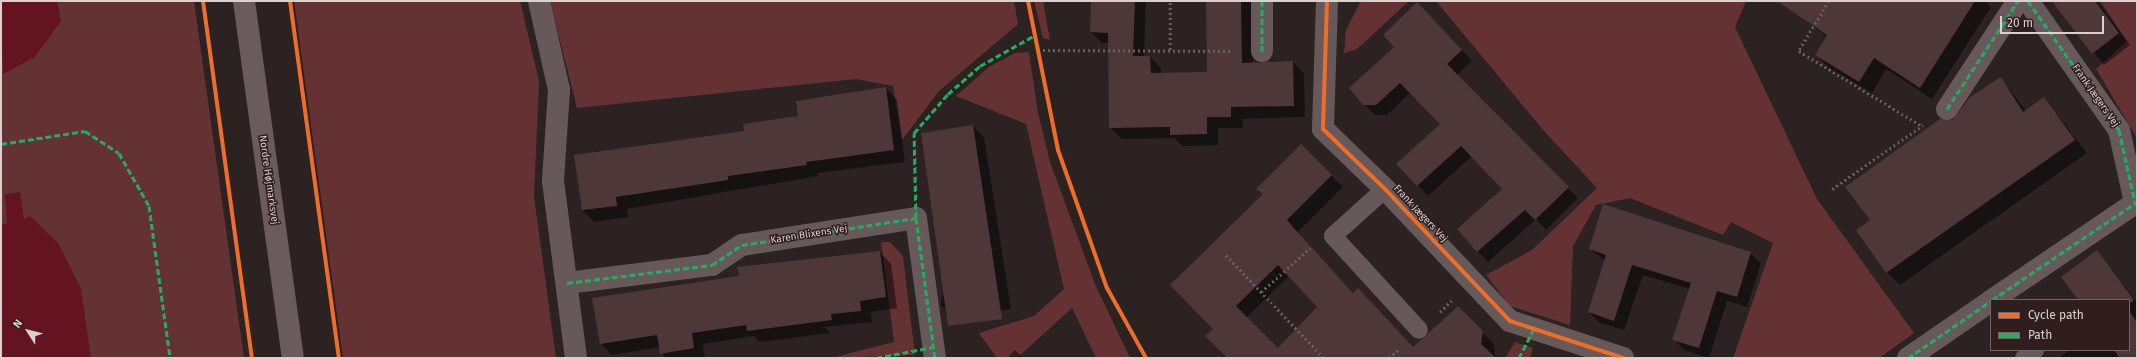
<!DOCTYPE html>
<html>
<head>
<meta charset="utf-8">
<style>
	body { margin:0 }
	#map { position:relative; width:2138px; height:359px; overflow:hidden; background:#2c2222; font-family:"Fira Sans",sans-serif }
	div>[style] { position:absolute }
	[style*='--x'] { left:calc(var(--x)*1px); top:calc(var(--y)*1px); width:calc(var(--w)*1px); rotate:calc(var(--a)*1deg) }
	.green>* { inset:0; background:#653234 }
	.water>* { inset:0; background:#641421 }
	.shadow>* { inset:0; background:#0007 }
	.building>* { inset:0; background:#4d3739 }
	.path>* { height:2.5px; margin-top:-1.25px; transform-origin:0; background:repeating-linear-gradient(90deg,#695e5e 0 2px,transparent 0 5px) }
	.lane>* { height:18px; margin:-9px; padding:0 9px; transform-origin:9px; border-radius:9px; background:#675959 }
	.street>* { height:22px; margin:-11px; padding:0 11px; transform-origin:11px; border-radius:11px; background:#675959 }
	.secondary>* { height:22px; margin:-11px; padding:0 11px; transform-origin:11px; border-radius:11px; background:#6a5b5c }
	.quiet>* { height:3px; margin-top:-1.5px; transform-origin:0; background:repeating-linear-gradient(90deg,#26ab63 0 6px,transparent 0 9px) }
	.cycleway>* { height:4px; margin:-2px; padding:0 2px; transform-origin:2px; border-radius:2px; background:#ee6e29 }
	span { translate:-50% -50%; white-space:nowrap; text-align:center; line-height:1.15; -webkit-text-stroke:3px #301e1f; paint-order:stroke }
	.street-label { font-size:10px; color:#dbcfcf }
	.frame { position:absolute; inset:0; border:2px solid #dbcfcf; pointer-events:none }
	.legend { position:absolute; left:1990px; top:299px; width:140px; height:52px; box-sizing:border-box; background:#301e1f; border:1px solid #746565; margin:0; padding:5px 7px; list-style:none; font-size:12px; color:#dbcfcf }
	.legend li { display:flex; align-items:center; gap:8px; height:20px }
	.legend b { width:20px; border:1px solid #746565 }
	.north { position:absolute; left:8px; top:311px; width:40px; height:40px; -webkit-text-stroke:3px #301e1f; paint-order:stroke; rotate:306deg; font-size:11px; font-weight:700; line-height:16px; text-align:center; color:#dbcfcf }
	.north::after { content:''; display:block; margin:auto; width:14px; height:18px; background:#dbcfcf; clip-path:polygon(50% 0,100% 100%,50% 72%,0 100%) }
	.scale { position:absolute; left:2000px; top:16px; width:104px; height:18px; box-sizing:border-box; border:2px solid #dbcfcf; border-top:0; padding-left:5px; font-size:12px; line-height:14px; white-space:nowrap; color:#dbcfcf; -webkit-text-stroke:3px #301e1f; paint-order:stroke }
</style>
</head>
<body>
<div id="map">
	<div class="green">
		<div style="clip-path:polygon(1px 1px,194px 1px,244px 358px,1px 358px)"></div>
		<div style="clip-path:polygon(294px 1px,520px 1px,539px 81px,534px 197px,556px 358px,343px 358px)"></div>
		<div style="clip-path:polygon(550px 1px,1014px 1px,1018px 24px,939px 91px,902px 140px,893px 86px,856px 79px,577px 108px)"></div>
		<div style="clip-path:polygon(1034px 1px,1043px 1px,1050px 40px,1043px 38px)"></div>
		<div style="clip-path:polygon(1361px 1px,1409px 1px,1357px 49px,1344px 53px,1346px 30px)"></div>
		<div style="clip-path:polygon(1436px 1px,1746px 1px,1735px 27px,1817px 199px,1914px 333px,1879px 358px,1733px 358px,1773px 243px,1731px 222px,1723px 235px,1630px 198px,1596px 205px,1573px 246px,1570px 325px,1510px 306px,1486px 275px,1532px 250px,1597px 188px,1543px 130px)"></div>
		<div style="clip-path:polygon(2100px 1px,2137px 1px,2137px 138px,2096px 69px,2127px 41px)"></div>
		<div style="clip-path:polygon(1029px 52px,1038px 113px,1050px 162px,1095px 284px,1130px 358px,1096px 358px,1072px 308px,1017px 358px,997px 358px,979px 333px,1034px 316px,1064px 289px,1026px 124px,956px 96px,989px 67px,1015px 53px)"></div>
		<div style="clip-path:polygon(881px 242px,890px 242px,903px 256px,915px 355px,831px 358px,894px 342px)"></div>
		<div style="clip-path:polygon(1515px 342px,1533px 348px,1530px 358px,1505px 358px)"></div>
	</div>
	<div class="water">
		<div style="clip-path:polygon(1px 1px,57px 1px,61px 21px,35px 57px,3px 74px)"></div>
		<div style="clip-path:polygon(20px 192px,24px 219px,30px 216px,58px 243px,81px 289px,91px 358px,1px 358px,1px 225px,7px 224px,5px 194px)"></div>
	</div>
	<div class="shadow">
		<div style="clip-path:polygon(1092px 1px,1146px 1px,1144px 57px,1150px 57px,1161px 68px,1161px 74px,1208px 73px,1207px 1px,1252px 1px,1253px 63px,1293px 62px,1304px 74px,1305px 117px,1242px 119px,1243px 128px,1218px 128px,1218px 145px,1183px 146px,1174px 138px,1122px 139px,1110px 127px,1109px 43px,1102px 43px,1091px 32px)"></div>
		<div style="clip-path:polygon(1796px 1px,1985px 1px,1991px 7px,1932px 99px,1886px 69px,1872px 93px,1828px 67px,1816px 55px,1827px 37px,1791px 9px)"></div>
		<div style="clip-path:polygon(2053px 1px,2097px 1px,2130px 45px,2104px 65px)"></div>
		<div style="clip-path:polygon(1427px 14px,1472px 61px,1457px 75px,1578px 198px,1546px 230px,1536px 219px,1488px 262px,1458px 230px,1503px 189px,1472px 156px,1428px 196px,1398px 164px,1441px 124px,1411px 92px,1387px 115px,1375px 115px,1364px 104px,1396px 47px)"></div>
		<div style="clip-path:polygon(2001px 78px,2026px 111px,2044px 98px,2087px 153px,1900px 285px,1887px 272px,1872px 220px,1953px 121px)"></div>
		<div style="clip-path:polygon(886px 88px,897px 100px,905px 162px,817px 173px,818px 176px,627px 209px,628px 217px,594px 222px,583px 210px,575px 156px,745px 132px)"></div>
		<div style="clip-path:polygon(973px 126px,984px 137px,1011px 309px,953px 317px,941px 305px,941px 298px,947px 292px)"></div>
		<div style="clip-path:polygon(evenodd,1301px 146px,1343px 187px,1298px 232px,1303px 239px,1354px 294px,1413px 348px,1457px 307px,1494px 344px,1495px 358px,1229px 358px,1215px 329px,1264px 195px,1258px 189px,1301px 146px,1289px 276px,1318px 307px,1278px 350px,1246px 318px,1289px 276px)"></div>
		<div style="clip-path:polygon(1590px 249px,1750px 253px,1761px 263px,1747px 307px,1727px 301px,1709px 358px,1684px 350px,1674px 339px,1690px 289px,1643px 275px,1624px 330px,1600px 323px,1589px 312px,1605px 261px)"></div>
		<div style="clip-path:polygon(880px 252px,891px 264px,897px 308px,871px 312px,872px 322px,824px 327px,830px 333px,760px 342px,754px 336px,703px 344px,705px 358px,665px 358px,660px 347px,612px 355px,601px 344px,740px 277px)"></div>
		<div style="clip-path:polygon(2097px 252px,2137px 302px,2137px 358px,2059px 358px,2069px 350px,2129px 350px,2129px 300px,2079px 300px)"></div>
		<div style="clip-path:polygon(1015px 350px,1023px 358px,1007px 358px)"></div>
	</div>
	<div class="building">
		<div style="clip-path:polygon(1091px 1px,1135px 1px,1133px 56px,1150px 56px,1151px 73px,1207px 72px,1206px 1px,1241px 1px,1242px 63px,1293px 61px,1294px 106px,1231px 107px,1231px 117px,1207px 117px,1207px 134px,1170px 135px,1170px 127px,1109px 128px,1108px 33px,1090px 32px)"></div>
		<div style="clip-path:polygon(1777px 1px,1975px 1px,1920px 88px,1874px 58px,1859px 82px,1815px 55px,1827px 35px)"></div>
		<div style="clip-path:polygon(2052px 1px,2095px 1px,2119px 33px,2092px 54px)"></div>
		<div style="clip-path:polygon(1417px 2px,1462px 50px,1447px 64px,1569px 187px,1535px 220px,1525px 210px,1477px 252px,1457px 229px,1502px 189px,1461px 146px,1417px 186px,1396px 164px,1440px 124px,1400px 83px,1376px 105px,1363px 105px,1349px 88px,1394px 47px,1383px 35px)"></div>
		<div style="clip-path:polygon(2001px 77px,2023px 112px,2044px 97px,2075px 140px,1886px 273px,1856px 230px,1870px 220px,1845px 187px,1940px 119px,1953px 120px,1970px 97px)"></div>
		<div style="clip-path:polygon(886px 87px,894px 150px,806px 162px,807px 165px,728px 176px,728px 180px,616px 197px,617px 206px,582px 210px,574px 155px,744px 131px,743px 124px,798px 116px,796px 101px)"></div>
		<div style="clip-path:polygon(973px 125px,1002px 319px,948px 326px,921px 133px)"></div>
		<div style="clip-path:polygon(evenodd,1301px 144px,1332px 175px,1287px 220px,1292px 226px,1353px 293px,1358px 288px,1413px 347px,1458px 306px,1483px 331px,1481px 344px,1496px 358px,1227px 358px,1205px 336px,1213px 329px,1170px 285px,1263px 194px,1256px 189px,1301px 144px,1278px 265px,1317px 307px,1278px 348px,1236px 306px,1278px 265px)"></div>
		<div style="clip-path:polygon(1603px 204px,1751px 252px,1737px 297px,1717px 291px,1699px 348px,1672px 340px,1691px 283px,1632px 265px,1614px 321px,1588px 312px,1606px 255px,1589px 249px)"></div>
		<div style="clip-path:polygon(2097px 250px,2134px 300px,2129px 304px,2129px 300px,2078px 300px,2061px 277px)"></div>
		<div style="clip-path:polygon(880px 251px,886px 297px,860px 301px,861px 311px,831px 314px,832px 320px,747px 331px,746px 325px,692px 333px,694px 348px,660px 354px,657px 335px,600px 344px,592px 298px,739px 276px,737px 267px)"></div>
		<div style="clip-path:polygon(2129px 311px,2137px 322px,2137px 358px,2120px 358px,2114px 350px,2129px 350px)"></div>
	</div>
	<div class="path">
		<div style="--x:1829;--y:1;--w:58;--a:121"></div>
		<div style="--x:1799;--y:51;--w:144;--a:31.4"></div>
		<div style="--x:1038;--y:50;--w:195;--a:0.3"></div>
		<div style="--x:1170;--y:50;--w:49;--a:-90"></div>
		<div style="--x:1832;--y:189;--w:111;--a:-35.1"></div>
		<div style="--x:1226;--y:255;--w:142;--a:46.4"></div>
		<div style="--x:1261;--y:292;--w:66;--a:-41.9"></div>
		<div style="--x:1440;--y:312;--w:16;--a:-45"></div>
		<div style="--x:1389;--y:358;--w:13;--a:-42"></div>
	</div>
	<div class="lane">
		<div style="--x:1385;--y:189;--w:70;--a:137.9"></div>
		<div style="--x:1333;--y:236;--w:127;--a:47.5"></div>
		<div style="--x:2024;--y:358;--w:14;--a:-36"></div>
	</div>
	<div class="street">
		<div style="--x:539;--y:1;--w:91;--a:77.3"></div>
		<div style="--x:559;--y:90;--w:91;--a:93.8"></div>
		<div style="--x:553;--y:181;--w:178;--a:82.6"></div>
		<div style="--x:1262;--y:1;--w:50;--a:90"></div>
		<div style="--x:1327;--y:1;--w:128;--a:91.8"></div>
		<div style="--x:1323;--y:129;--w:86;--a:44.1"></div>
		<div style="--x:1385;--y:189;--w:182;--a:46.6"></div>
		<div style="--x:1510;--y:321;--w:119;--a:18.1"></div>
		<div style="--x:2028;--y:1;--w:158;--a:54.8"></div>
		<div style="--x:2119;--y:130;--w:74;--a:77.5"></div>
		<div style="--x:1947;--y:109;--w:129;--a:-56.7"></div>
		<div style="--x:567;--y:283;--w:146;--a:-7.1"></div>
		<div style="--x:712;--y:265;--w:36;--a:-34"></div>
		<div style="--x:742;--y:245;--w:176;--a:-8.8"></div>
		<div style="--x:916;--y:218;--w:141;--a:82.3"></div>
		<div style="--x:1992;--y:300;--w:175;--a:-34.1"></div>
		<div style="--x:1908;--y:358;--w:101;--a:-34.5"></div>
	</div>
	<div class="secondary">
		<div style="--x:244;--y:1;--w:360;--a:82.2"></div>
	</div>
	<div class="quiet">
		<div style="--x:1262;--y:1;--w:50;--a:90"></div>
		<div style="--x:2028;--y:1;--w:158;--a:54.8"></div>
		<div style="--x:2119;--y:130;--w:74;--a:77.5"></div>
		<div style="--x:1947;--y:109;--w:129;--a:-56.7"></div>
		<div style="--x:1;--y:144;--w:85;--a:-8.8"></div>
		<div style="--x:85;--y:131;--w:40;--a:32.9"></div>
		<div style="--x:119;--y:153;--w:61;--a:60.5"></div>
		<div style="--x:149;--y:206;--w:153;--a:82.1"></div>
		<div style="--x:916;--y:218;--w:85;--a:-91.3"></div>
		<div style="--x:914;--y:133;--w:52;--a:-48.9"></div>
		<div style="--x:948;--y:94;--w:43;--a:-41.2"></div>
		<div style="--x:980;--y:66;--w:63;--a:-29.4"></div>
		<div style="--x:567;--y:283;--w:146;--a:-7.1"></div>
		<div style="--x:712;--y:265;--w:36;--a:-34"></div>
		<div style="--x:742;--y:245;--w:176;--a:-8.8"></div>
		<div style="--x:916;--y:218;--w:141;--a:82.3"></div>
		<div style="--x:1992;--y:300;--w:175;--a:-34.1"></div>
		<div style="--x:876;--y:358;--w:58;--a:-10.9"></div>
		<div style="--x:1519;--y:358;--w:33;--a:-63"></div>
		<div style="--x:1908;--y:358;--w:101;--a:-34.5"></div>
	</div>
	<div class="cycleway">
		<div style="--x:203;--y:1;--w:360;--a:82.2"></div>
		<div style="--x:290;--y:1;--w:360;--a:82.2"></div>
		<div style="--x:1028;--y:1;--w:152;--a:78.6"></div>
		<div style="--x:1058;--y:150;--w:146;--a:70.5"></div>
		<div style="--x:1107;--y:288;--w:80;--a:60.9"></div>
		<div style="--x:1327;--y:1;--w:128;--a:91.8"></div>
		<div style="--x:1323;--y:129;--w:86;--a:44.1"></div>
		<div style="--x:1385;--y:189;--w:182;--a:46.6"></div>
		<div style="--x:1510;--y:321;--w:119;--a:18.1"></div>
	</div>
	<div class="street-label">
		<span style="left:2095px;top:96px;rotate:55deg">Frank Jægers Vej</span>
		<span style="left:268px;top:180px;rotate:82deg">Nordre Højmarksvej</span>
		<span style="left:1420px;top:214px;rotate:47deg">Frank Jægers Vej</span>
		<span style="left:809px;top:235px;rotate:-9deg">Karen Blixens Vej</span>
	</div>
	<div class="frame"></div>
	<ul class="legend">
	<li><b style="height:5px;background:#ee6e29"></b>Cycle path</li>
	<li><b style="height:5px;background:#26ab63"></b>Path</li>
	</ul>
	<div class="north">N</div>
	<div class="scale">20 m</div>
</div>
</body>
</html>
